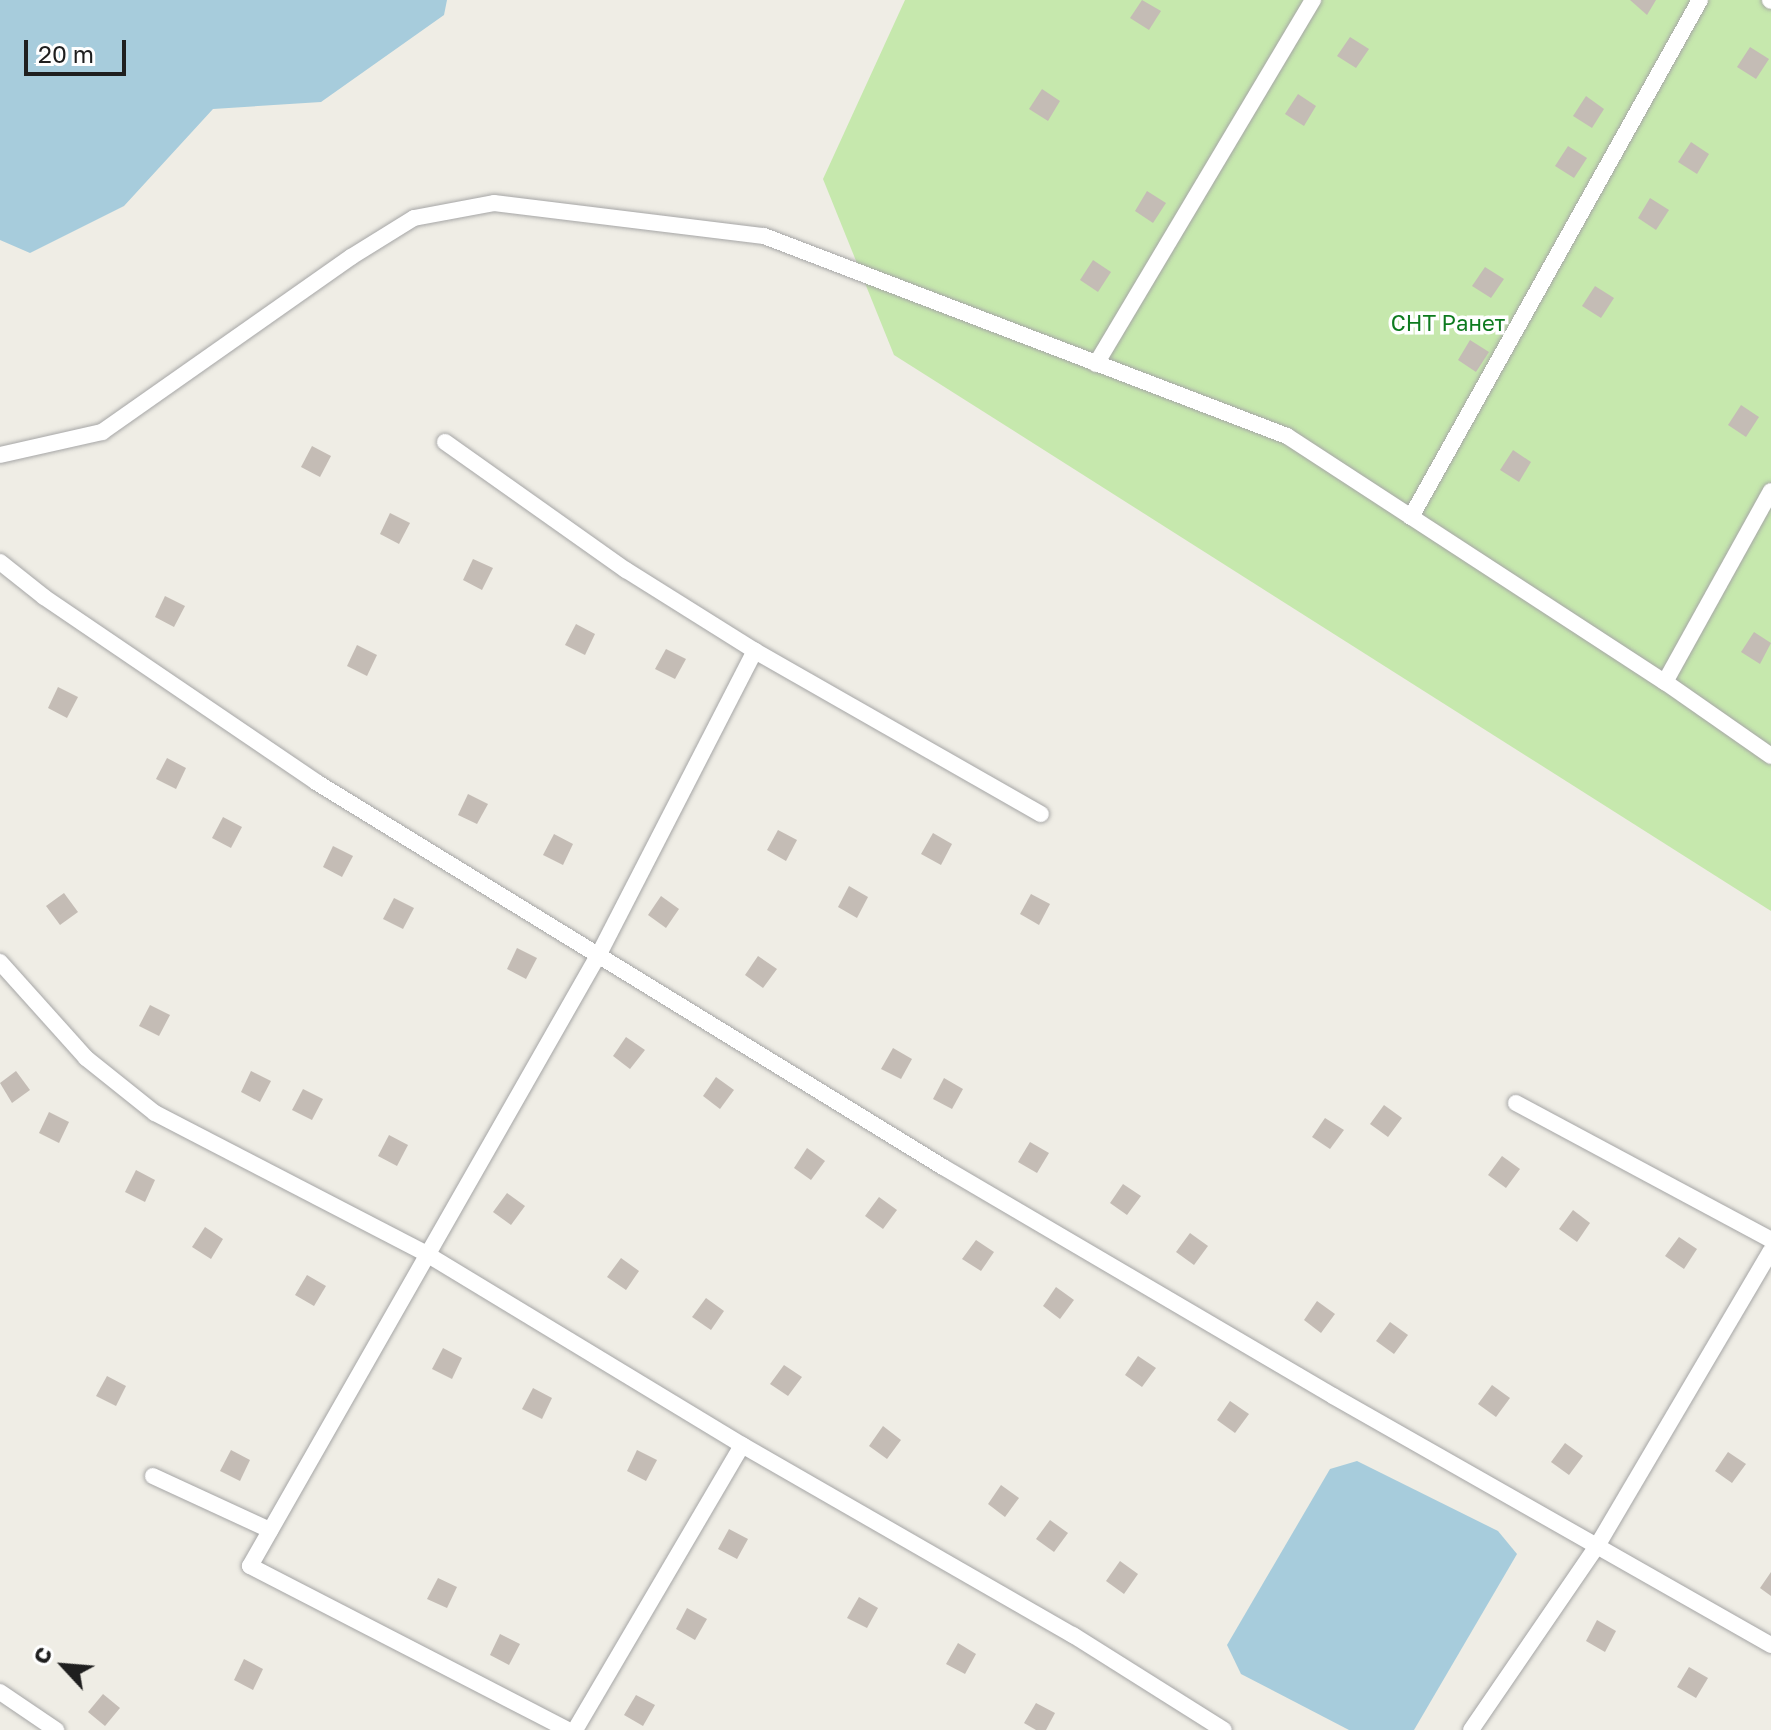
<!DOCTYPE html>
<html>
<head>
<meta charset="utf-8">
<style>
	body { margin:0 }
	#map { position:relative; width:1771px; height:1730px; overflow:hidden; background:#efede5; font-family:"Golos Text",sans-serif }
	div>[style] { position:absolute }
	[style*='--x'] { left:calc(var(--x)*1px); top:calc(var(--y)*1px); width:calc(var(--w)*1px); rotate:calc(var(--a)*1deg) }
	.grass>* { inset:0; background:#c6e8ad }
	.water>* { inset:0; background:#a7ccdc }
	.building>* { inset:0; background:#c4bcb5 }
	.roads { filter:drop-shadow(0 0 2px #a6a6a6) drop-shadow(0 0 2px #a6a6a6) }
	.lane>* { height:16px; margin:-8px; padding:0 8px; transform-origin:8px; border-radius:8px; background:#fff }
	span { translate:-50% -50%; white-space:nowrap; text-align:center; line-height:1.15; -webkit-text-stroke:7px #fff; paint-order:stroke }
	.park-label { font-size:22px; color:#0e7b1f }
	.north { position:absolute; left:24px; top:1626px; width:80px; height:80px; -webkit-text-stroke:6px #fff; paint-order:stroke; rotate:296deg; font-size:22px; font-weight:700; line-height:32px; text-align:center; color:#1f1f1f }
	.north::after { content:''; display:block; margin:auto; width:28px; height:36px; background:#1f1f1f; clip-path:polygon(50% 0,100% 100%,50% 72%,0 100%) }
	.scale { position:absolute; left:24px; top:40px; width:102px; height:36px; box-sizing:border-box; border:4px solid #1f1f1f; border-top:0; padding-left:10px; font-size:24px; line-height:28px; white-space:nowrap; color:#1f1f1f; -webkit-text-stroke:6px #fff; paint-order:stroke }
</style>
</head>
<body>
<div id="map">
	<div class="grass">
		<div style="clip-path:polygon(905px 0,1771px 0,1771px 911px,894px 355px,823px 179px)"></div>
	</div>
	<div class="water">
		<div style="clip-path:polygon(0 0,447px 0,444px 15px,321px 102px,213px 109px,124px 206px,30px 253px,0 240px)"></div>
		<div style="clip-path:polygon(1357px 1461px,1498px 1531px,1517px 1554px,1414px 1730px,1349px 1730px,1241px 1674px,1227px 1645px,1330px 1469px)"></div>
	</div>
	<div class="building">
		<div style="clip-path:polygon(1142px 0,1161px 11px,1149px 30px,1130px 18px)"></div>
		<div style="clip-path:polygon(1630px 0,1656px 0,1647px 15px)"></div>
		<div style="clip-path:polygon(1350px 37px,1369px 49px,1356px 68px,1337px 56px)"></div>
		<div style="clip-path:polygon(1750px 47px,1769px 59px,1756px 79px,1737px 67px)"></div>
		<div style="clip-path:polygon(1042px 89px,1060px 101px,1048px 121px,1029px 109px)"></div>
		<div style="clip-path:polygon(1298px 94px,1316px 106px,1304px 126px,1285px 114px)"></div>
		<div style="clip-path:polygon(1586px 96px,1604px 109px,1592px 128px,1573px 116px)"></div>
		<div style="clip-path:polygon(1691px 142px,1709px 154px,1697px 174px,1678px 162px)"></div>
		<div style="clip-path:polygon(1568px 146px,1587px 158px,1574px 178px,1555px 166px)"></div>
		<div style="clip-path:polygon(1147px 191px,1166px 203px,1153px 223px,1135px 211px)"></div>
		<div style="clip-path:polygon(1650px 198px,1669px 210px,1656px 230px,1638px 218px)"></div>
		<div style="clip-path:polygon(1093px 260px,1111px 272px,1098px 292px,1080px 280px)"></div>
		<div style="clip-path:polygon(1485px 267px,1504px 279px,1491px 298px,1472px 286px)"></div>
		<div style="clip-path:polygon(1595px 286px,1614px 298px,1601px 318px,1582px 306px)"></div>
		<div style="clip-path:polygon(1470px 340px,1489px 352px,1476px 372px,1458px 360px)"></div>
		<div style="clip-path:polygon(1741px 405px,1759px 417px,1746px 437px,1728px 425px)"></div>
		<div style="clip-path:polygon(312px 446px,331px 456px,320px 477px,301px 467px)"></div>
		<div style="clip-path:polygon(1513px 450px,1531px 462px,1519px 482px,1500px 470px)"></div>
		<div style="clip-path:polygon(390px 513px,410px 523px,399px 544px,380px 534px)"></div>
		<div style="clip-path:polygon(473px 559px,493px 568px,482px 590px,463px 580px)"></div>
		<div style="clip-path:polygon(165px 596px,185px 606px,174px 627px,155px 617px)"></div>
		<div style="clip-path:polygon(576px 624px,595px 634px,585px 655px,565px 645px)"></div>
		<div style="clip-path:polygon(1754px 632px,1771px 643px,1760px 664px,1741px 652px)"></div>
		<div style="clip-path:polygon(357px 645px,377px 655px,367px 676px,347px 666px)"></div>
		<div style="clip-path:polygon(666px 649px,686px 659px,675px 679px,655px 669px)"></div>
		<div style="clip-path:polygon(58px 687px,78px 697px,67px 718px,48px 708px)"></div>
		<div style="clip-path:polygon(167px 758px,186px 768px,176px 789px,156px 779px)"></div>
		<div style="clip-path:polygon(468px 794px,488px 804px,477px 824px,458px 815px)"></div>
		<div style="clip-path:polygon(223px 817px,242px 827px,231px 848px,212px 838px)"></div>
		<div style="clip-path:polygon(778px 830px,797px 840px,786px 861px,767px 850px)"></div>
		<div style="clip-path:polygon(933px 833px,952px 844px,941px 865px,921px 854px)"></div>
		<div style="clip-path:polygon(554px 834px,573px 844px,563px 865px,543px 855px)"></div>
		<div style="clip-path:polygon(333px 846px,353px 856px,342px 877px,323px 867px)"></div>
		<div style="clip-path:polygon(849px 886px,868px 897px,857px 918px,838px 907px)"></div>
		<div style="clip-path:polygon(64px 893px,78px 912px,60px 925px,46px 906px)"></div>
		<div style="clip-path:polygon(1031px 894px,1050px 904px,1039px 925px,1020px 914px)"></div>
		<div style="clip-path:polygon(661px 896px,679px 909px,666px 928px,648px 915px)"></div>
		<div style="clip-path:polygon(394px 898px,414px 908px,403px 929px,383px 919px)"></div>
		<div style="clip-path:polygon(517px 948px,537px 958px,526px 979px,507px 969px)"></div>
		<div style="clip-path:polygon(758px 956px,777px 969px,763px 988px,745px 975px)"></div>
		<div style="clip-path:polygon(150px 1005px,170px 1015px,159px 1036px,139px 1026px)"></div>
		<div style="clip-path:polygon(626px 1037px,645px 1050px,630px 1069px,613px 1056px)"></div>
		<div style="clip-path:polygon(893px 1048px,912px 1059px,901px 1079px,881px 1069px)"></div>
		<div style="clip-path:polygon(16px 1071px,30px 1090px,12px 1103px,0 1083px)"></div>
		<div style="clip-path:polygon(251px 1071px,271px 1081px,260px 1102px,241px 1092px)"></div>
		<div style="clip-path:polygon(716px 1077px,734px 1090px,720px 1109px,703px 1096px)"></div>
		<div style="clip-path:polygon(944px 1078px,963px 1089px,952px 1109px,933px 1099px)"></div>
		<div style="clip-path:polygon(303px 1089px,323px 1099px,312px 1120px,292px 1110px)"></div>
		<div style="clip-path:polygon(1384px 1105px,1402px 1118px,1388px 1137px,1370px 1124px)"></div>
		<div style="clip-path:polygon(49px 1112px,69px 1122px,59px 1143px,39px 1133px)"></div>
		<div style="clip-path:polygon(1325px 1118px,1344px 1130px,1330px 1149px,1312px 1137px)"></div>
		<div style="clip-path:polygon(389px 1135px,408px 1145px,397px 1166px,378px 1156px)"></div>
		<div style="clip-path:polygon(1030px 1142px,1049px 1153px,1037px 1173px,1018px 1162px)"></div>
		<div style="clip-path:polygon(807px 1148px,825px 1161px,811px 1180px,794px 1168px)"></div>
		<div style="clip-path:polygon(1502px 1156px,1520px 1169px,1506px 1188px,1488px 1175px)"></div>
		<div style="clip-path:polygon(136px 1170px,155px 1180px,145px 1202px,125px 1192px)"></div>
		<div style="clip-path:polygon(1123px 1184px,1141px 1196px,1127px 1215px,1110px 1203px)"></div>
		<div style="clip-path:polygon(507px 1193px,525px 1206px,511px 1225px,493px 1212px)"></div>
		<div style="clip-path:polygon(879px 1197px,897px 1210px,883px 1229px,865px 1216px)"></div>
		<div style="clip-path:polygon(1573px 1210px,1590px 1223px,1577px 1242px,1559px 1229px)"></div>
		<div style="clip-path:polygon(205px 1227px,223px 1239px,211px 1259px,192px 1247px)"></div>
		<div style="clip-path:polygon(1190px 1233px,1208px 1246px,1194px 1265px,1176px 1252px)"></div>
		<div style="clip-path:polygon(1679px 1237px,1697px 1249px,1684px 1269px,1665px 1256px)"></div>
		<div style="clip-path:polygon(976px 1240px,994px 1252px,981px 1271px,962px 1259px)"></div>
		<div style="clip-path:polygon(621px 1258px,639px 1271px,626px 1290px,607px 1277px)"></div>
		<div style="clip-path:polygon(307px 1275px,326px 1286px,314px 1306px,295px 1295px)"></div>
		<div style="clip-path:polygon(1056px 1287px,1074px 1300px,1060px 1319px,1043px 1306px)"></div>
		<div style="clip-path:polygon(706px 1298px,724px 1311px,711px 1330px,692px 1317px)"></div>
		<div style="clip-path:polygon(1317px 1301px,1335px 1314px,1321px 1333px,1304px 1320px)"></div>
		<div style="clip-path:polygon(1390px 1322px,1408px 1335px,1394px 1354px,1376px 1341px)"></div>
		<div style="clip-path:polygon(443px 1348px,462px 1358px,452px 1379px,432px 1369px)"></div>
		<div style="clip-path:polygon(1138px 1356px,1156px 1368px,1142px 1387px,1125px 1375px)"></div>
		<div style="clip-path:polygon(784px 1365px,802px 1377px,788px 1396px,770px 1384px)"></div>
		<div style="clip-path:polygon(107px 1376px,126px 1386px,116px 1406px,96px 1396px)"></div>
		<div style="clip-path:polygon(1492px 1385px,1510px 1398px,1496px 1417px,1478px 1404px)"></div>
		<div style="clip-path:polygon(533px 1388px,552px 1398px,542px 1419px,522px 1409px)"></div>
		<div style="clip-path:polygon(1230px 1401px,1249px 1414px,1235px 1433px,1217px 1420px)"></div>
		<div style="clip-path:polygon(883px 1426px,901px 1440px,887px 1459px,869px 1446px)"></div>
		<div style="clip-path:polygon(1565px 1443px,1583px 1456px,1569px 1475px,1551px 1462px)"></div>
		<div style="clip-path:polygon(231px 1450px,250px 1460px,240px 1481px,220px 1471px)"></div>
		<div style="clip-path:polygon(637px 1450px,657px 1460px,646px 1481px,627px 1471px)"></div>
		<div style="clip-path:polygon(1728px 1452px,1746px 1464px,1732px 1483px,1715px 1471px)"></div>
		<div style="clip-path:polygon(1001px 1485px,1019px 1498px,1005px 1517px,988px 1504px)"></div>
		<div style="clip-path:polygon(1050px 1520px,1068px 1533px,1054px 1552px,1036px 1539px)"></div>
		<div style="clip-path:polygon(729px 1529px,748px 1539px,737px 1559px,718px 1549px)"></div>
		<div style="clip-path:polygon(1120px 1561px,1138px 1574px,1124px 1594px,1106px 1581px)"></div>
		<div style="clip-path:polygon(1771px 1572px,1771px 1596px,1760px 1588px)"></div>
		<div style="clip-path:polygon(438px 1578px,457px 1587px,447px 1608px,427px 1599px)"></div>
		<div style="clip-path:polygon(859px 1597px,878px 1608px,867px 1628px,847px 1618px)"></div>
		<div style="clip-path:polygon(687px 1608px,707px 1619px,695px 1640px,676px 1629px)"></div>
		<div style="clip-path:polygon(1597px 1620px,1616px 1631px,1605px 1652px,1586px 1641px)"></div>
		<div style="clip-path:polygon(500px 1634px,520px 1644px,509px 1665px,490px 1655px)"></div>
		<div style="clip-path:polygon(958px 1643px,976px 1654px,965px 1674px,946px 1664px)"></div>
		<div style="clip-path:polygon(244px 1659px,263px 1669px,253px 1690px,234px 1680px)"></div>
		<div style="clip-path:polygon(1689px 1667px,1708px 1678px,1696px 1698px,1677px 1687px)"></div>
		<div style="clip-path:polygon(103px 1694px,120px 1708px,105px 1726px,88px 1712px)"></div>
		<div style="clip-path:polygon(636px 1695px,655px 1705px,643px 1726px,624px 1715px)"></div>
		<div style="clip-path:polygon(1036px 1703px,1055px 1713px,1046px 1730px,1036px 1730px,1024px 1723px)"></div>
	</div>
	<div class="roads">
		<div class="lane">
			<div style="--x:1770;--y:0;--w:1;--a:45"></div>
			<div style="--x:1096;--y:364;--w:424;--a:-59.2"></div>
			<div style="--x:445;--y:442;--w:222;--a:35.3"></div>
			<div style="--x:626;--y:570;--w:152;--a:32.1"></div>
			<div style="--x:755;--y:651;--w:329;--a:29.7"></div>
			<div style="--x:0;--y:455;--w:105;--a:-12.7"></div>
			<div style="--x:102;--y:432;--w:304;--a:-35.1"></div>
			<div style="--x:351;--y:257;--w:74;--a:-31.8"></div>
			<div style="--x:414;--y:218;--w:81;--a:-10.6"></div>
			<div style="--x:494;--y:203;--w:272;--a:7"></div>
			<div style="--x:764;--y:236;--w:560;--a:20.93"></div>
			<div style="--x:1287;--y:436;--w:451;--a:33.1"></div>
			<div style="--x:1665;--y:682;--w:129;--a:34.9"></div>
			<div style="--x:1411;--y:517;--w:592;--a:-60.8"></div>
			<div style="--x:0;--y:562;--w:56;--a:38.5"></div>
			<div style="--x:44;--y:597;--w:329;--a:34.2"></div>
			<div style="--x:316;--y:782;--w:736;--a:31.55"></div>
			<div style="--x:943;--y:1167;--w:452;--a:30.4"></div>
			<div style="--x:1333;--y:1396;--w:504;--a:29.62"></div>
			<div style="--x:1665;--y:682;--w:218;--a:-61"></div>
			<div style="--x:0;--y:962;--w:129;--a:48.1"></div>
			<div style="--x:86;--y:1058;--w:88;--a:38.6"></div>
			<div style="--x:155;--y:1113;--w:304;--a:27.4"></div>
			<div style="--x:425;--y:1253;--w:371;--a:31.2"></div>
			<div style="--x:742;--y:1445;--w:382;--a:29.9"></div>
			<div style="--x:1073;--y:1635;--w:178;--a:32.2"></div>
			<div style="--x:1516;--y:1103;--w:289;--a:28.2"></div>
			<div style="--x:153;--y:1476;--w:129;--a:24.8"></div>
			<div style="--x:0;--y:1692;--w:68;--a:34.2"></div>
			<div style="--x:568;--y:1730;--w:358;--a:-152.7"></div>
			<div style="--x:250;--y:1566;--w:705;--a:-60.31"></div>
			<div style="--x:599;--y:954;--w:341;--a:-62.8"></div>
			<div style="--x:575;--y:1730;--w:330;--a:-59.6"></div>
			<div style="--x:1471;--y:1730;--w:223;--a:-55.6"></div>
			<div style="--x:1597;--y:1546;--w:342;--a:-59.5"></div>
		</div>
	</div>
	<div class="park-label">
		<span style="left:1448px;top:323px">СНТ Ранет</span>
	</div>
	<div class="north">С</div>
	<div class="scale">20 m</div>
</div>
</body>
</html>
